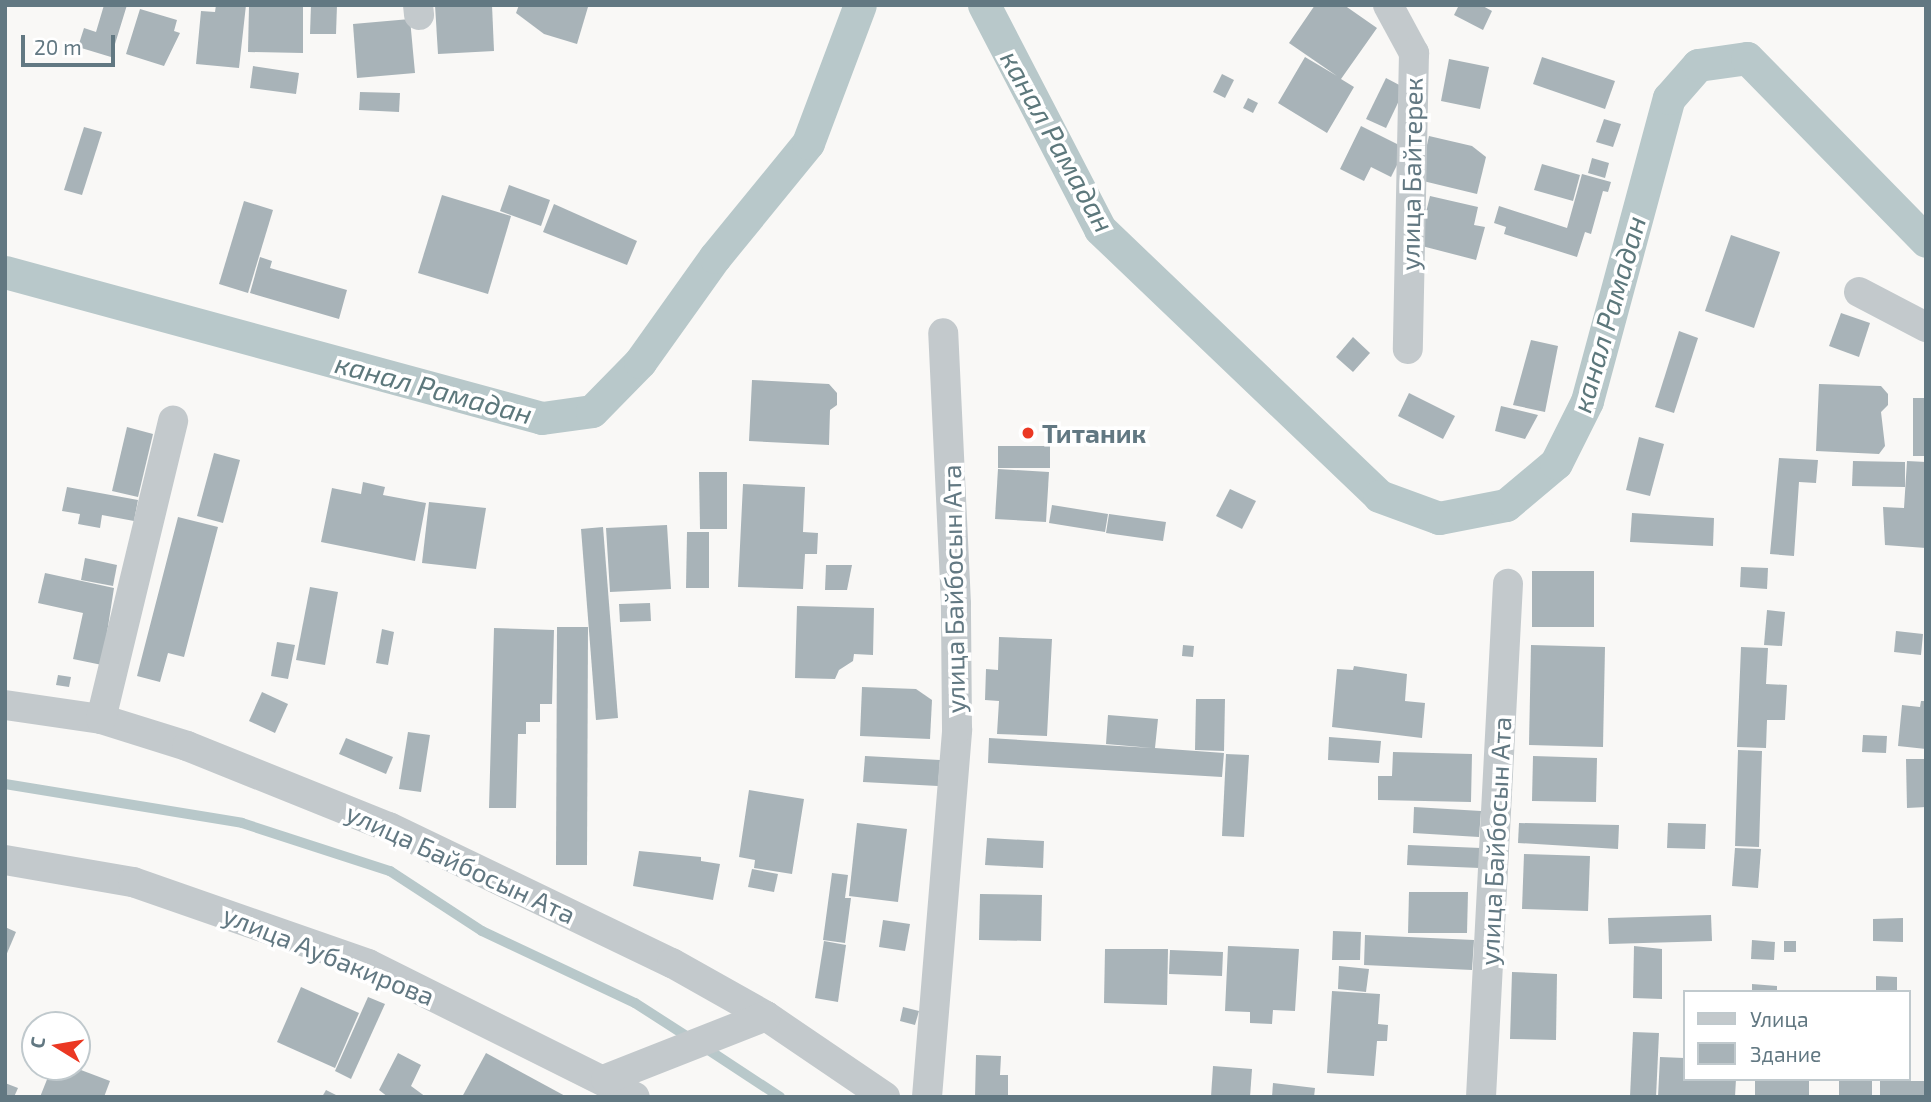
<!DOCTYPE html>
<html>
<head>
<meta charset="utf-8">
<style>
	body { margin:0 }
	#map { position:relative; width:1931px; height:1102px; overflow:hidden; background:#f9f8f6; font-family:"Exo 2",sans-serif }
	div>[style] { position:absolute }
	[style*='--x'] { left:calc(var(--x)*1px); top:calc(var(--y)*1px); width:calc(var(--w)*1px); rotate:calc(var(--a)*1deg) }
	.stream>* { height:10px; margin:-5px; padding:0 5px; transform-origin:5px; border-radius:5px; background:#b8c8ca }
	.canal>* { height:33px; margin:-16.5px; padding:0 16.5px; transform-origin:16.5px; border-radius:16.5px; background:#b8c8ca }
	.building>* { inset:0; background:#a8b3b8 }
	.minor>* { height:30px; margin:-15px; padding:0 15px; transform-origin:15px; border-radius:15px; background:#c3c9cc }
	.dots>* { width:19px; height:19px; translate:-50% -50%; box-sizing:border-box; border:4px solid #fff; border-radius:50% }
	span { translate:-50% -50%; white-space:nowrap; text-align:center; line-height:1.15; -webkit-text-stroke:7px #fff; paint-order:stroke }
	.street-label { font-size:26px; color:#627882 }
	.poi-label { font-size:26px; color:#627882; font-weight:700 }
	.left { translate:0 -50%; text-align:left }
	.water-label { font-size:28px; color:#5d787c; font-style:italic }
	.frame { position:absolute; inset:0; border:7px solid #627882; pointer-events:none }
	.legend { position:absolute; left:1683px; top:990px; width:228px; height:91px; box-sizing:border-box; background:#fff; border:2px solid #c0c9cd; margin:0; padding:9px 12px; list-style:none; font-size:21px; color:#627882 }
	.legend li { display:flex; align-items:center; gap:14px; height:35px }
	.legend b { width:35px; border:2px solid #c0c9cd }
	.north { position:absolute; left:21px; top:1011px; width:70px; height:70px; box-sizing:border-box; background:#fff; border:2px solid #c0c9cd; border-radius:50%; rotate:281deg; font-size:19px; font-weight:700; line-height:28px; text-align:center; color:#627882 }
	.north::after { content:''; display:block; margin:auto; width:24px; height:32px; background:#eb3823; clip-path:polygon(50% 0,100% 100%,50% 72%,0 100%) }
	.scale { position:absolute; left:21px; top:35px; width:94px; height:32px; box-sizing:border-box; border:4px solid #627882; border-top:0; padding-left:9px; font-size:21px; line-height:24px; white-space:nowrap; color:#627882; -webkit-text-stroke:5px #fff; paint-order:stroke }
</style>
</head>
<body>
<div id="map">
	<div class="stream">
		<div style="--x:5;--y:784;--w:240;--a:9.3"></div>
		<div style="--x:242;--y:823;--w:156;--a:18"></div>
		<div style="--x:390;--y:871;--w:110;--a:33.1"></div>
		<div style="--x:482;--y:931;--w:169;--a:25.2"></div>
		<div style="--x:635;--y:1003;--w:67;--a:32.7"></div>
		<div style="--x:704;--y:1047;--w:91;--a:33.3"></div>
	</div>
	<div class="canal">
		<div style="--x:984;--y:5;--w:252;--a:62.6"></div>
		<div style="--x:1100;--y:229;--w:386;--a:43.7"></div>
		<div style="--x:1379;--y:496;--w:64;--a:20.1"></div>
		<div style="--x:1439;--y:518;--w:68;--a:-11"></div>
		<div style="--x:1506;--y:505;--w:65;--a:-40"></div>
		<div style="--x:1556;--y:463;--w:69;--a:-63.4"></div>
		<div style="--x:1587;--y:401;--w:314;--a:-74.9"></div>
		<div style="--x:1669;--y:98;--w:44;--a:-48.7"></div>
		<div style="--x:1698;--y:65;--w:49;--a:-8.1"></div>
		<div style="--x:1747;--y:58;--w:256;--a:45.6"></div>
		<div style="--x:5;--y:272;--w:556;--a:15.21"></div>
		<div style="--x:542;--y:418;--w:50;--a:-8"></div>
		<div style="--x:592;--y:411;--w:69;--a:-45.6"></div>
		<div style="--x:640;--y:362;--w:129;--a:-54.5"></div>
		<div style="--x:715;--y:257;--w:147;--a:-50.8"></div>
		<div style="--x:808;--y:143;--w:147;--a:-69.4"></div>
	</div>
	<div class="building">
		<div style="clip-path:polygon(104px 5px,127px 5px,111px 57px,78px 47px,84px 28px,96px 32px)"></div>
		<div style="clip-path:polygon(216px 5px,246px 5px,239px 68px,196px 64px,201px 11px,215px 12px)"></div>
		<div style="clip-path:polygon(311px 5px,337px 5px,336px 34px,310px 34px)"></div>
		<div style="clip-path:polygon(435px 5px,492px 5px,494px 51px,438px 54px)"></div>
		<div style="clip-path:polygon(519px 5px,588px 7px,577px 44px,544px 34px,516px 13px)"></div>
		<div style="clip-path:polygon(1315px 5px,1344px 5px,1377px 28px,1341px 79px,1354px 87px,1327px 133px,1278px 103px,1305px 57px,1337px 76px,1289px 43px)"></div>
		<div style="clip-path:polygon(1459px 5px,1481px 5px,1492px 11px,1483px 30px,1454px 15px)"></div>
		<div style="clip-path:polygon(249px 6px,303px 6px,303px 53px,248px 52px)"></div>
		<div style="clip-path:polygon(140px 9px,177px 20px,174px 31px,180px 33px,164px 66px,126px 54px)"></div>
		<div style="clip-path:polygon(410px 19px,415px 73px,357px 78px,353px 24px)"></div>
		<div style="clip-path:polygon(1542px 57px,1615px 81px,1605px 109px,1533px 84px)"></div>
		<div style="clip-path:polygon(1449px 59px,1489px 67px,1480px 109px,1441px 101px)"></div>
		<div style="clip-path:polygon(253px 66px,299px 73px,296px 94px,250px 88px)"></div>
		<div style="clip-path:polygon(1222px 74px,1234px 80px,1225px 98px,1213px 92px)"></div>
		<div style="clip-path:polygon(1386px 78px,1405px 88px,1386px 128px,1366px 119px)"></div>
		<div style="clip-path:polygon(360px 92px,400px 93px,399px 112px,359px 110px)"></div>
		<div style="clip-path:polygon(1248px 98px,1258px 103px,1253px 113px,1243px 108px)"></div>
		<div style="clip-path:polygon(1604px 119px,1621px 124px,1613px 147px,1596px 142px)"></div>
		<div style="clip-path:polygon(1361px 126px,1397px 144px,1403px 153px,1391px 177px,1371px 167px,1364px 181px,1340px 169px)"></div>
		<div style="clip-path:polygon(84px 127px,102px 132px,82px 195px,64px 190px)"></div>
		<div style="clip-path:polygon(1429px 136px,1472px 146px,1486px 157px,1477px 194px,1419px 180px)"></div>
		<div style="clip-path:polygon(1592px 158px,1609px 163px,1605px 178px,1588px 173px)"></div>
		<div style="clip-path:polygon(1542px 164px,1580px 175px,1573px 201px,1534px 190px)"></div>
		<div style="clip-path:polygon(1582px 174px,1611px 182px,1608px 192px,1603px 191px,1591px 234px,1585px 232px,1577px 257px,1504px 234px,1506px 227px,1494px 223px,1499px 206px,1567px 228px)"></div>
		<div style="clip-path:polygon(509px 185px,550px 200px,541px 226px,500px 211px)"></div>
		<div style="clip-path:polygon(442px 195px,511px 216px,488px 294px,418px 273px)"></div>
		<div style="clip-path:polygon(1430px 196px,1478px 207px,1474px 225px,1485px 227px,1476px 260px,1418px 245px)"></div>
		<div style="clip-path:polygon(244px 201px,273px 210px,248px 293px,219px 284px)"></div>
		<div style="clip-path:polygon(554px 204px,637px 241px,627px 265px,543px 232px)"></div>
		<div style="clip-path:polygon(1731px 235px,1780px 252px,1754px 328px,1705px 311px)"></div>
		<div style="clip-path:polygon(260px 257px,272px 261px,270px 268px,347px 290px,339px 319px,250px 293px)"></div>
		<div style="clip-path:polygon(1841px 313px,1870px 323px,1859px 357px,1829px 346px)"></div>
		<div style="clip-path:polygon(1679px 331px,1698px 338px,1674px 413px,1655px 407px)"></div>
		<div style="clip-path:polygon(1353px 337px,1370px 353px,1353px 372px,1336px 357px)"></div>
		<div style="clip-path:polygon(1531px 340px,1558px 346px,1545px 412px,1513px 405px)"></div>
		<div style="clip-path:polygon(752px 380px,829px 384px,837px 393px,837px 405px,830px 410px,829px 445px,749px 441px)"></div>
		<div style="clip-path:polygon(1819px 384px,1881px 386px,1888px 394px,1888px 405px,1881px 412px,1885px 446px,1879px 454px,1816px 451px)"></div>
		<div style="clip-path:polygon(1409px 393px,1455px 416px,1443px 439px,1398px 416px)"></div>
		<div style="clip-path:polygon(1913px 398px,1926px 398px,1926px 456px,1913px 456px)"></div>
		<div style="clip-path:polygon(1501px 406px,1538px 415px,1525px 439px,1495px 431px)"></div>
		<div style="clip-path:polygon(127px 427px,153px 434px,138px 497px,112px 491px)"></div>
		<div style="clip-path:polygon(1639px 437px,1664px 444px,1650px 496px,1626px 490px)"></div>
		<div style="clip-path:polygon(998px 446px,1050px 446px,1050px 468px,998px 468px)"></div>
		<div style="clip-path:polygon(214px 453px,240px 460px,223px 523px,197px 516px)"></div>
		<div style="clip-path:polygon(1779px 458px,1818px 460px,1816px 483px,1799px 482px,1794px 556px,1770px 554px)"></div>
		<div style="clip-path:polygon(1853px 461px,1905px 462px,1905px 487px,1852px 486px)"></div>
		<div style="clip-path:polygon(1907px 461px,1926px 462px,1926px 548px,1885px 545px,1883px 507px,1904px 508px)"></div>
		<div style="clip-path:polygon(998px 469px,1049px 472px,1046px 522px,995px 519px)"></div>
		<div style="clip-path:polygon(699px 472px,727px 472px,727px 529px,700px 529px)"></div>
		<div style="clip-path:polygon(363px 482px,385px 487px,383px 495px,426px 503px,415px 561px,321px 542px,332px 488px,361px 494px)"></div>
		<div style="clip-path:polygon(743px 484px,805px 487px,803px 532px,818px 533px,817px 554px,805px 554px,803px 589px,738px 587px)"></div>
		<div style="clip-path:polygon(67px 487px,138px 500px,134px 521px,102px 515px,100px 528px,78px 524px,80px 514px,62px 511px)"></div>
		<div style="clip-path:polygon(1230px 489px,1256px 501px,1242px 529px,1216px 516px)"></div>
		<div style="clip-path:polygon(429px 502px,486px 508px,476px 569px,422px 563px)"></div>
		<div style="clip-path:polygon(1052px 505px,1108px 514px,1105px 532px,1049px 523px)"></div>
		<div style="clip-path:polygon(1632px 513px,1714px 518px,1713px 546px,1630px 542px)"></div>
		<div style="clip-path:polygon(1109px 514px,1166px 522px,1163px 541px,1106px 533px)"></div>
		<div style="clip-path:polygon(178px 517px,218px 527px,184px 657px,168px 653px,160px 682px,137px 676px)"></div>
		<div style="clip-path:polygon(667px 525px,671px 589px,610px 592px,606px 528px)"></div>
		<div style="clip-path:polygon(603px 527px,618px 718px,596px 720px,581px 529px)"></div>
		<div style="clip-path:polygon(687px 532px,709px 532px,709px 588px,686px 588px)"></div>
		<div style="clip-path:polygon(85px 558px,117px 565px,113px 586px,81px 580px)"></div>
		<div style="clip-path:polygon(826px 565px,852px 565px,847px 590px,825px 590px)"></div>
		<div style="clip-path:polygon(1741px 567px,1768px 568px,1767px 589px,1740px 587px)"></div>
		<div style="clip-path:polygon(1532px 571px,1594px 571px,1594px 627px,1532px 627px)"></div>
		<div style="clip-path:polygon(45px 573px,114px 588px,102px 665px,73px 659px,83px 613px,38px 603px)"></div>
		<div style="clip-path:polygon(310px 587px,338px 592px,325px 665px,296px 660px)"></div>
		<div style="clip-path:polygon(650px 603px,651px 621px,620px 622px,619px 604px)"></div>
		<div style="clip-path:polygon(797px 606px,874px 608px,873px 655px,854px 654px,853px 661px,839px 670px,835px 679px,795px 678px)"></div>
		<div style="clip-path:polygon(1767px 610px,1785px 612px,1782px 646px,1764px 645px)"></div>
		<div style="clip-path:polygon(557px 627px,588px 627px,587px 865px,556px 865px)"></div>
		<div style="clip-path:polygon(494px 628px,554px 630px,552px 704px,540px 704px,540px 722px,526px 722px,526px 734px,518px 734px,516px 808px,489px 808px)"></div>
		<div style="clip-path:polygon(382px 629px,394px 632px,388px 665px,376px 663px)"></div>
		<div style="clip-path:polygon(1896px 631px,1923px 634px,1921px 655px,1894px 652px)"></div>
		<div style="clip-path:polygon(999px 637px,1052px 639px,1047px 736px,997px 734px,999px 701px,985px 700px,986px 669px,998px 670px)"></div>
		<div style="clip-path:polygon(277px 642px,295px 645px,288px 679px,271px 676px)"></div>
		<div style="clip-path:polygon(1183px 645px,1194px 646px,1193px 657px,1182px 656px)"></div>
		<div style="clip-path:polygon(1531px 645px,1605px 647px,1603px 747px,1529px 745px)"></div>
		<div style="clip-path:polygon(1741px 647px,1768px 648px,1766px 684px,1787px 685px,1785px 720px,1767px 720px,1766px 748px,1737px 747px)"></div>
		<div style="clip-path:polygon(1354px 666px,1407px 674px,1405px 701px,1425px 703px,1422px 738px,1332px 727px,1337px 669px,1353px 670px)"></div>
		<div style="clip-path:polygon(58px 675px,71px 677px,69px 687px,56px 685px)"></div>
		<div style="clip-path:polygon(862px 687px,916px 689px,932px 700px,930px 739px,860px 736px)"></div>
		<div style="clip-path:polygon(262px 692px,288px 704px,275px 733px,249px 721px)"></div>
		<div style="clip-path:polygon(1196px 699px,1225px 699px,1224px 751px,1195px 750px)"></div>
		<div style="clip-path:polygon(1921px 701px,1926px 701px,1926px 749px,1898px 746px,1902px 705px,1920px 707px)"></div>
		<div style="clip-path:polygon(1108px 715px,1158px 719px,1155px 748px,1224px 753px,1222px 777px,988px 763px,989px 738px,1152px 748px,1106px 744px)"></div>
		<div style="clip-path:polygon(408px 732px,430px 735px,421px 792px,399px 789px)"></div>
		<div style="clip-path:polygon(1863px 735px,1887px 736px,1886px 753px,1862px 752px)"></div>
		<div style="clip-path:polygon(1329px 737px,1381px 741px,1379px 763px,1328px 760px)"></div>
		<div style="clip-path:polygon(346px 738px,393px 757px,386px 774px,339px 754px)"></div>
		<div style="clip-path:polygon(1738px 750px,1762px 751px,1759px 847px,1735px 846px)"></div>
		<div style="clip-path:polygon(1393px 752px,1472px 754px,1471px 802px,1378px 800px,1378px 776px,1392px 776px)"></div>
		<div style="clip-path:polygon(1226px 754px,1249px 755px,1244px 837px,1222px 836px)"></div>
		<div style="clip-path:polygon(865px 756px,940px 760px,938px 786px,863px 782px)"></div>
		<div style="clip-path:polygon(1533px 756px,1597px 758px,1596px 802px,1532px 801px)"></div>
		<div style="clip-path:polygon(1906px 759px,1926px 759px,1926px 807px,1907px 808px)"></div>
		<div style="clip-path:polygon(749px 790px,804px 799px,792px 874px,754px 868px,755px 860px,739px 857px)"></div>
		<div style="clip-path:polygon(1414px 807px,1481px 811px,1479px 837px,1413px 833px)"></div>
		<div style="clip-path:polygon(857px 823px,907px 829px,898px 902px,849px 896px)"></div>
		<div style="clip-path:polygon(1519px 823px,1619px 825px,1618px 849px,1518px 843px)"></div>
		<div style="clip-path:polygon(1668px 823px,1706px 824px,1705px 849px,1667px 848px)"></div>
		<div style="clip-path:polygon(987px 838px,1044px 841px,1043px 868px,985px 865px)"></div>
		<div style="clip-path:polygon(1408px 845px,1481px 848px,1480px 868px,1407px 865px)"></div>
		<div style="clip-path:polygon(1735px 848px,1761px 849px,1758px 888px,1732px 886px)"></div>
		<div style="clip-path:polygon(639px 851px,701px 857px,701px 861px,720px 864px,713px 900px,633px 886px)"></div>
		<div style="clip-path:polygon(1524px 854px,1590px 856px,1588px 911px,1522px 909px)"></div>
		<div style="clip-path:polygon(752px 869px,778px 874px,774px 892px,748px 887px)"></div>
		<div style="clip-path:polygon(832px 873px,848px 875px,845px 898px,851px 898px,845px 943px,823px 940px)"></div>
		<div style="clip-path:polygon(1409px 892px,1468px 892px,1467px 933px,1408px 933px)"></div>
		<div style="clip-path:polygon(980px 894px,1042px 895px,1041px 941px,979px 940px)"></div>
		<div style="clip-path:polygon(1711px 915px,1712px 941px,1609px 944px,1608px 918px)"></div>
		<div style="clip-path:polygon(1903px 918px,1903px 942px,1873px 941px,1873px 919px)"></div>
		<div style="clip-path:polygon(883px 920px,910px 924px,905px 951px,879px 947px)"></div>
		<div style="clip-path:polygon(5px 927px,16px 932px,5px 958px)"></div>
		<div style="clip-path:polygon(1333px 931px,1361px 932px,1360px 960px,1332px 960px)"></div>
		<div style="clip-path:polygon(1365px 935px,1474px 940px,1472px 970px,1364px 965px)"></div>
		<div style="clip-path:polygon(1752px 940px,1775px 942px,1774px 960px,1751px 959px)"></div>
		<div style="clip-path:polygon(824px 941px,846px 945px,838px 1002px,815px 998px)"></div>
		<div style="clip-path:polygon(1784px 941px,1796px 941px,1796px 952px,1784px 952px)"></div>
		<div style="clip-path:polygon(1228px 946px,1299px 949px,1295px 1011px,1273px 1010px,1272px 1024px,1250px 1023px,1250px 1012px,1225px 1011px)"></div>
		<div style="clip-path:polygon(1634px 946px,1662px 949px,1662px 999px,1633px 998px)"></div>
		<div style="clip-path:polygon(1105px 949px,1168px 949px,1167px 1005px,1104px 1003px)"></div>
		<div style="clip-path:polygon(1170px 950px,1223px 952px,1222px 976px,1169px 974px)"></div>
		<div style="clip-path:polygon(1339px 966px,1369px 969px,1366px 992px,1338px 989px)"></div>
		<div style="clip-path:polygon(1512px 972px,1557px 974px,1556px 1040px,1510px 1039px)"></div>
		<div style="clip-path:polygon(1876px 976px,1897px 977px,1897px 992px,1876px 992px)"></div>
		<div style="clip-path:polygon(1752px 984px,1777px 986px,1777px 992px,1752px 992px)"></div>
		<div style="clip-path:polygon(301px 987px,359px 1013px,335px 1068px,277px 1042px)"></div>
		<div style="clip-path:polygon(1332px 991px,1380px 994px,1378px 1024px,1388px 1025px,1387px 1041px,1377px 1041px,1374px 1076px,1327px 1073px)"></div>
		<div style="clip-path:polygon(368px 997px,385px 1004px,351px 1079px,335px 1071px)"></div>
		<div style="clip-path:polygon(903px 1007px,919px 1011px,915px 1025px,900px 1021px)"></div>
		<div style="clip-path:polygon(1633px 1032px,1659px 1033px,1656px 1097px,1630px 1097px)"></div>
		<div style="clip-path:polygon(398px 1053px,421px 1065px,411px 1086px,426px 1097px,388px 1097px,379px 1090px)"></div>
		<div style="clip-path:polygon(486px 1053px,567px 1097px,462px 1097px)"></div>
		<div style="clip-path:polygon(976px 1055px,1001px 1056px,1000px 1075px,1008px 1075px,1008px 1097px,975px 1097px)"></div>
		<div style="clip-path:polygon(1660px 1057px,1684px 1058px,1684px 1079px,1736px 1079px,1735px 1097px,1658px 1097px)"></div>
		<div style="clip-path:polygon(1213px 1066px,1252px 1069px,1250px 1097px,1211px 1097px)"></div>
		<div style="clip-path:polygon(52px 1067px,73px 1067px,110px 1081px,104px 1097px,40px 1097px)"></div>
		<div style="clip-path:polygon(1755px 1079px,1809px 1079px,1809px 1097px,1755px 1097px)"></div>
		<div style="clip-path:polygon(1839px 1079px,1872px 1079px,1872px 1097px,1839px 1097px)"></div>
		<div style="clip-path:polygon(1880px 1081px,1926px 1081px,1926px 1097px,1880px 1097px)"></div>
		<div style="clip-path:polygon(5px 1083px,18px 1088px,14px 1097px,5px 1097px)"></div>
		<div style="clip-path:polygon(1273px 1083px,1315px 1088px,1314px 1097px,1272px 1097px)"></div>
		<div style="clip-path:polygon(326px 1090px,340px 1097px,322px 1097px)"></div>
	</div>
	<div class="minor">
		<div style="--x:418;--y:5;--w:10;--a:84"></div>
		<div style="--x:1388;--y:5;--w:55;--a:61.6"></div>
		<div style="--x:1414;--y:53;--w:296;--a:91.2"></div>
		<div style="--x:1859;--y:292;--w:76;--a:27.6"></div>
		<div style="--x:5;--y:705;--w:97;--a:8.3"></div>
		<div style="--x:101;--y:719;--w:90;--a:17.4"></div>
		<div style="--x:187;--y:746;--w:218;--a:21.9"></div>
		<div style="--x:389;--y:827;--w:314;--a:25.7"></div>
		<div style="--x:672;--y:963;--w:108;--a:29.4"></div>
		<div style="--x:766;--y:1016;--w:144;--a:34.2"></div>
		<div style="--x:101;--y:719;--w:307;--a:-76.4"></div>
		<div style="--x:5;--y:860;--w:130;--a:9.8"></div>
		<div style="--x:133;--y:882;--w:249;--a:19.2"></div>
		<div style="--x:368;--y:964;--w:298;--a:26.5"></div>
		<div style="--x:606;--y:1079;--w:172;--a:-21.5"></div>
		<div style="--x:927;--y:1097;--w:369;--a:-85.3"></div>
		<div style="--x:957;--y:729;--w:125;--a:-90.5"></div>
		<div style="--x:956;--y:604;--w:271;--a:-92.7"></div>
		<div style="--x:1481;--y:1097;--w:514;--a:-86.99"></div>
	</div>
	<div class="dots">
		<div style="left:1028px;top:433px;background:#eb3823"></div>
	</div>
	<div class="street-label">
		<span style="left:1411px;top:174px;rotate:-89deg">улица Байтерек</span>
		<span style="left:953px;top:589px;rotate:-91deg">улица Байбосын Ата</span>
		<span style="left:1495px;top:841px;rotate:-87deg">улица Байбосын Ата</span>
		<span style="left:461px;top:863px;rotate:25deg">улица Байбосын Ата</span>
		<span style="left:329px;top:955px;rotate:22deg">улица Аубакирова</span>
	</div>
	<div class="poi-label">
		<span class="left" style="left:1042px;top:433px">Титаник</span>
	</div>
	<div class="water-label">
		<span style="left:1058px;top:141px;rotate:61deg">канал Рамадан</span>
		<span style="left:1608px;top:314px;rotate:-74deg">канал Рамадан</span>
		<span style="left:434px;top:388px;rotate:15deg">канал Рамадан</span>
	</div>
	<div class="frame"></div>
	<ul class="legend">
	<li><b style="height:9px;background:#c3c9cc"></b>Улица</li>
	<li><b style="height:19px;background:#a8b3b8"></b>Здание</li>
	</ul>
	<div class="north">С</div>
	<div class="scale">20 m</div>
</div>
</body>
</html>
